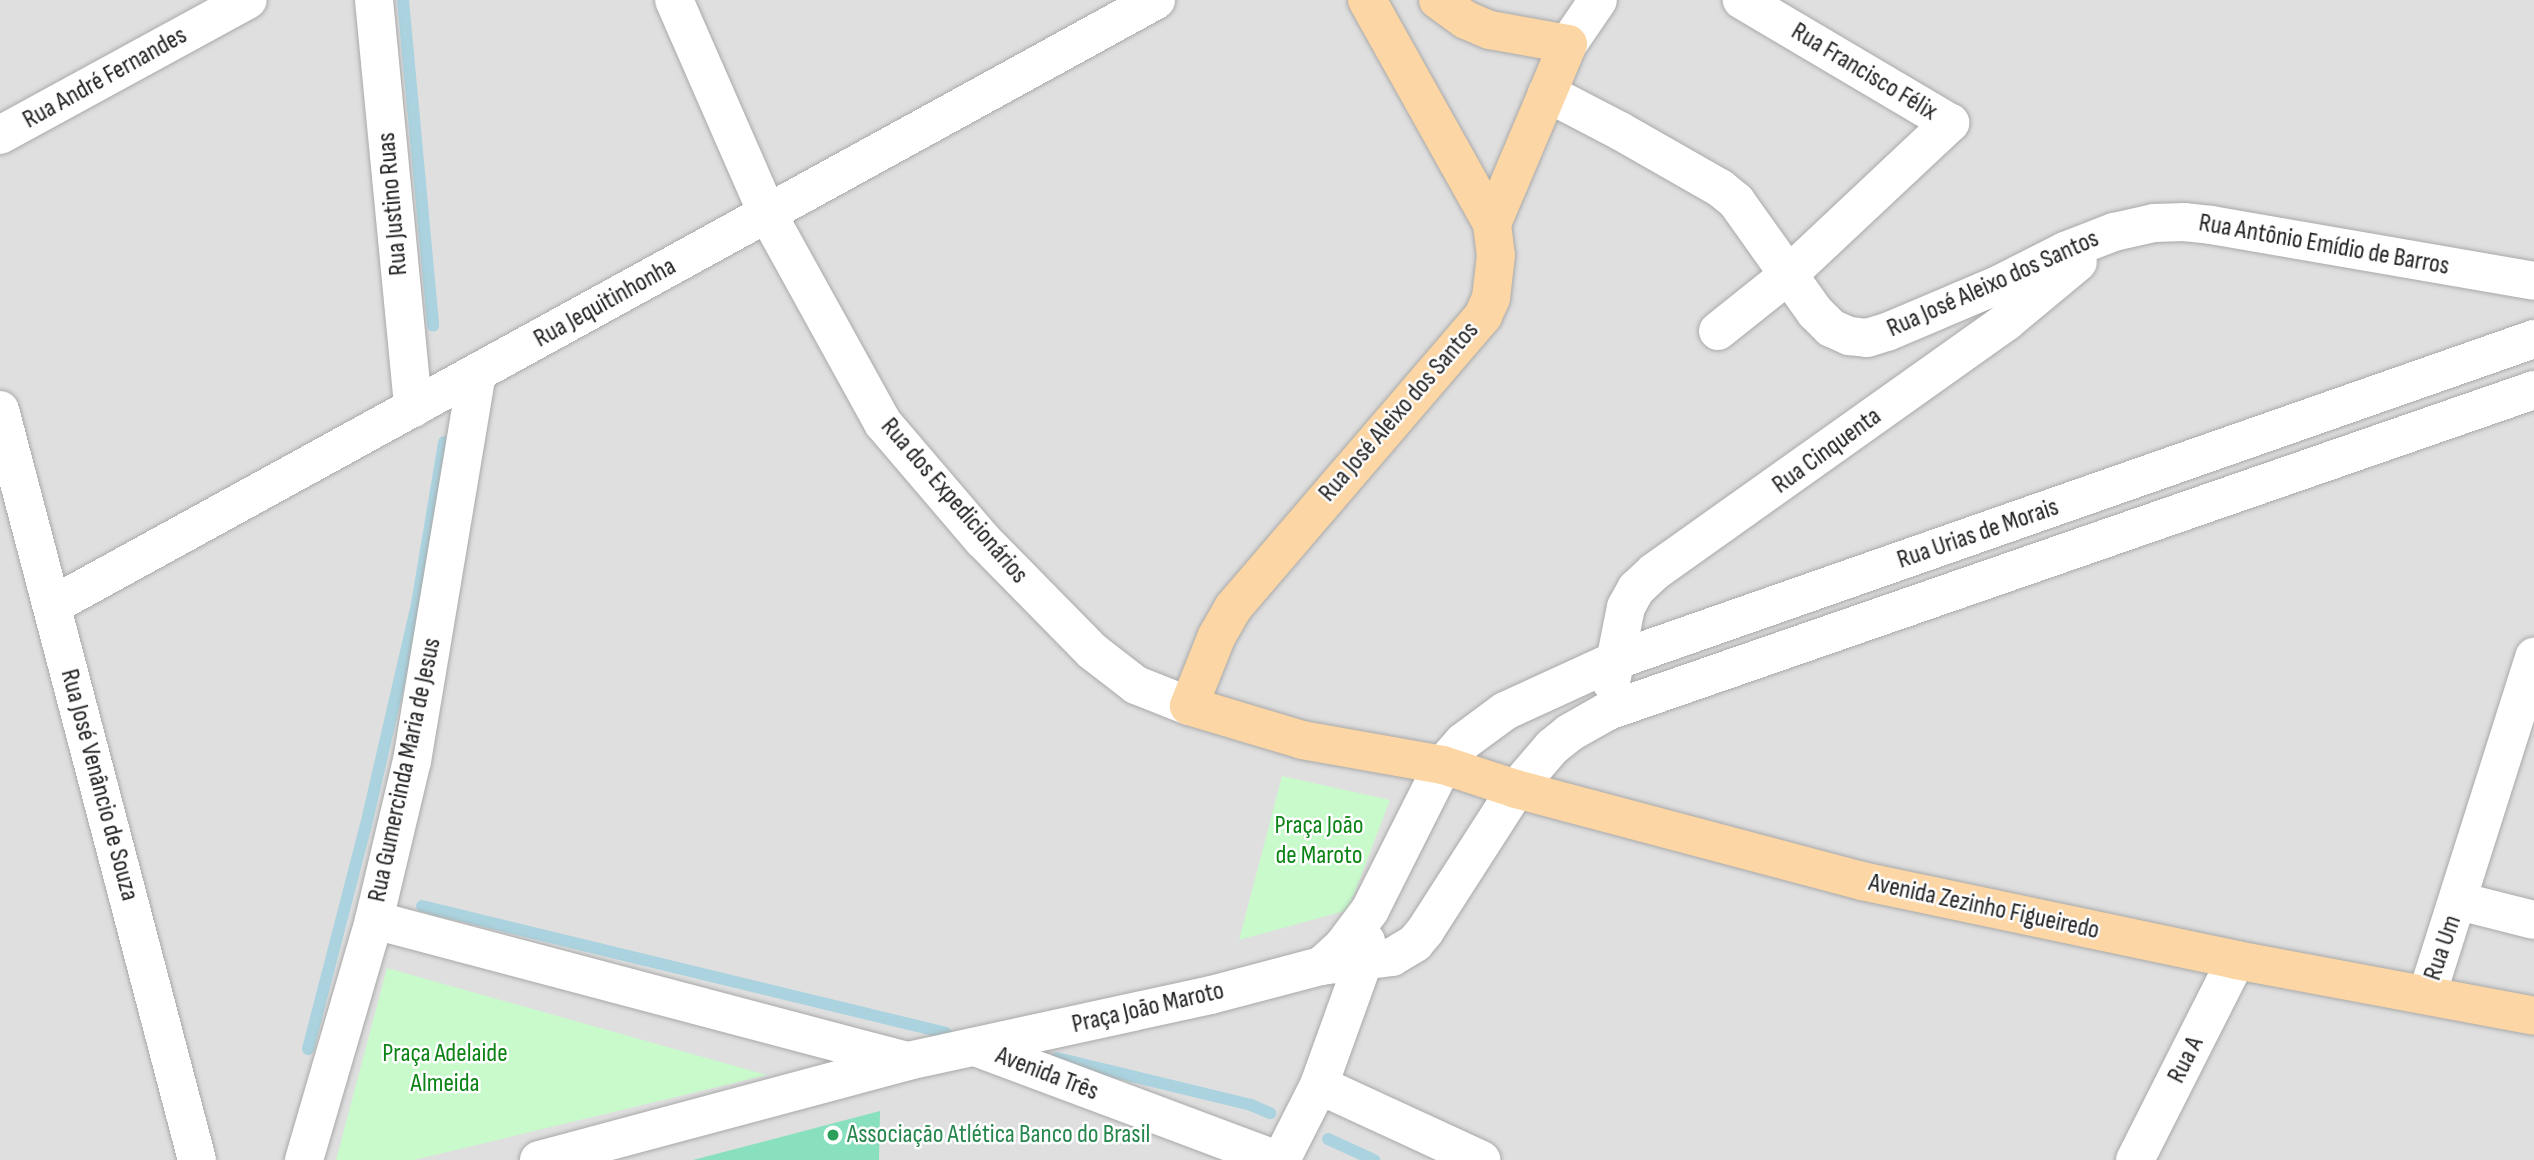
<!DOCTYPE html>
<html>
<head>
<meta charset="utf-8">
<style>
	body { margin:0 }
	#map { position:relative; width:2534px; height:1160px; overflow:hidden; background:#f2efe9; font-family:"Sofia Sans Condensed",sans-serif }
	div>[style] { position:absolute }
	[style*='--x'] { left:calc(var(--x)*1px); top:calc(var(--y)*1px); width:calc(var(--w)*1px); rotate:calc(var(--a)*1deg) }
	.residential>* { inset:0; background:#e0dfdf }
	.park>* { inset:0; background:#c8facc }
	.pitch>* { inset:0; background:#88e0be }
	.stream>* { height:12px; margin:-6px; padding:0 6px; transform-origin:6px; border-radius:6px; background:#aad3df }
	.roads { filter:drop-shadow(0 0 2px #a9a9a9) drop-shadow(0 0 2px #a9a9a9) }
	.minor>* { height:38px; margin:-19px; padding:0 19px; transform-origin:19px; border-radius:19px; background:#fff }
	.major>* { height:38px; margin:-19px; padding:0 19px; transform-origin:19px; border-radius:19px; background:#fcd6a4 }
	.dots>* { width:19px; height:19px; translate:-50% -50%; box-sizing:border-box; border:4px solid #fff; border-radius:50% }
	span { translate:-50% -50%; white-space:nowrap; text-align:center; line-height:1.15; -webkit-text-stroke:5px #fff; paint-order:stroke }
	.street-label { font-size:26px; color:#222 }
	.park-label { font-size:26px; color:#0c8416 }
	.leisure-label { font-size:26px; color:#27864d }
	.left { translate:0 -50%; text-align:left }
</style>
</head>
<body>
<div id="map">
	<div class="residential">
		<div style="clip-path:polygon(0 0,2534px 0,2534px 1160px,0 1160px)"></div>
	</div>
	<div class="park">
		<div style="clip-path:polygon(1282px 776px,1390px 800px,1348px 910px,1239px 940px)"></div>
		<div style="clip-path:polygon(387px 968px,767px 1075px,414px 1160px,336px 1160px)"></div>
	</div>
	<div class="pitch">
		<div style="clip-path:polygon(880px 1111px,879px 1160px,693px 1160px)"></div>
	</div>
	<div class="stream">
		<div style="--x:403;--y:0;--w:327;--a:84.7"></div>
		<div style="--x:422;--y:906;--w:539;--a:13.62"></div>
		<div style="--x:308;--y:1049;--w:231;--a:-75.5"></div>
		<div style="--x:366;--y:825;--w:227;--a:-77"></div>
		<div style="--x:417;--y:604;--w:164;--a:-80.5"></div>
		<div style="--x:1057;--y:1058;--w:200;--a:13.6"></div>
		<div style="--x:1251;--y:1105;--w:21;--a:23"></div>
		<div style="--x:1328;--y:1139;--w:51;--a:24.5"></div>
	</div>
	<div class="roads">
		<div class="minor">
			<div style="--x:374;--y:0;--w:410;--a:84.5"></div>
			<div style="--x:674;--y:0;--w:232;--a:66.4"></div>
			<div style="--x:767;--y:213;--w:240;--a:61.1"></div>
			<div style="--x:883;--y:423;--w:153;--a:49.5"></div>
			<div style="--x:982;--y:539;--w:157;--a:45.5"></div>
			<div style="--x:1092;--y:651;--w:56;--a:37.7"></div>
			<div style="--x:1136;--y:685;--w:57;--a:21.6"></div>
			<div style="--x:1568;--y:44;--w:53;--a:-55.7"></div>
			<div style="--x:1547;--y:93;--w:82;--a:27.5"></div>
			<div style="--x:1620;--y:131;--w:115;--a:29.7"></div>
			<div style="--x:1720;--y:188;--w:21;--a:39"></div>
			<div style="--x:1736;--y:201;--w:136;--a:54.6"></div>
			<div style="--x:1815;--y:312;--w:23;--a:45"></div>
			<div style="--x:1831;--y:328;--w:20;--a:24"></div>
			<div style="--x:1849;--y:336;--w:18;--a:6"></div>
			<div style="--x:1867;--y:338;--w:21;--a:-17"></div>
			<div style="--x:1887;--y:332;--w:123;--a:-23"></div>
			<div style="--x:2000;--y:284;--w:73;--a:-26.9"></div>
			<div style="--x:2065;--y:251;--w:53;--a:-21.2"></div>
			<div style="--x:2114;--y:232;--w:41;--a:-12.7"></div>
			<div style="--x:2154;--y:223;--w:30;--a:-2"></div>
			<div style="--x:2184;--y:222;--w:27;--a:6"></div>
			<div style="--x:2211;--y:225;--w:328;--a:9.8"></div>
			<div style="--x:0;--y:135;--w:282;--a:-28.6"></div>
			<div style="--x:1718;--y:331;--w:88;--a:-38.6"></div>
			<div style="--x:1787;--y:276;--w:224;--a:-43.2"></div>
			<div style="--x:1950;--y:123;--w:242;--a:-149.4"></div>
			<div style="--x:0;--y:410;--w:775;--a:75.28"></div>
			<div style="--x:53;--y:605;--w:1258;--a:-28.74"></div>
			<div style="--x:1611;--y:682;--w:76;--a:-78.7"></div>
			<div style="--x:1626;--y:607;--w:21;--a:-61"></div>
			<div style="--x:1636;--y:589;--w:25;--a:-43"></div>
			<div style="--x:1654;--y:572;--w:433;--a:-35.4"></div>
			<div style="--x:2007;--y:321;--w:92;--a:-39.7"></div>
			<div style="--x:2459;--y:901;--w:77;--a:14.2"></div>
			<div style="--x:374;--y:920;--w:551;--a:14.82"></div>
			<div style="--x:1321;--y:966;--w:30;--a:-42"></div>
			<div style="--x:1343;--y:946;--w:45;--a:-53.1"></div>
			<div style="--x:1370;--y:910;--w:162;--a:-63.3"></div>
			<div style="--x:1443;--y:765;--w:30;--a:-49"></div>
			<div style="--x:1463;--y:742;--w:52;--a:-36.4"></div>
			<div style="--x:1505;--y:711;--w:120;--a:-24.6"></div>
			<div style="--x:1614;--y:661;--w:975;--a:-19.29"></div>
			<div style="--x:2427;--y:995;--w:355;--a:-72.4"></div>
			<div style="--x:975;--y:1047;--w:322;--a:20.5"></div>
			<div style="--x:1319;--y:1085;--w:179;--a:24.8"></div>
			<div style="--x:304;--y:1160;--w:250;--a:-73.7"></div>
			<div style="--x:374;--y:920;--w:163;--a:-76.6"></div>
			<div style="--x:412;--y:761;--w:393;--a:-80.5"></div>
			<div style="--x:539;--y:1160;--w:382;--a:-15"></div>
			<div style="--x:908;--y:1061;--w:310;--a:-12.3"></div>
			<div style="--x:1211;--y:995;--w:114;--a:-14.8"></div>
			<div style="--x:1321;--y:966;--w:72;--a:-7.2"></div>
			<div style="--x:1392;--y:957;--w:27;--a:-31"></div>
			<div style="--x:1415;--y:943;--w:16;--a:-50"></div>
			<div style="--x:1425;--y:931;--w:169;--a:-57.3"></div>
			<div style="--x:1516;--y:789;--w:55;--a:-49.4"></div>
			<div style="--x:1552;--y:747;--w:22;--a:-39"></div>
			<div style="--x:1569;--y:733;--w:45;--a:-29.4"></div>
			<div style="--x:1608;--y:711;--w:980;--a:-19.12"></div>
			<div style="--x:1281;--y:1160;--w:84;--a:-63.1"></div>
			<div style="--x:1319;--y:1085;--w:130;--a:-70.2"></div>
			<div style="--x:1363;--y:963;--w:22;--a:-82"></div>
			<div style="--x:2135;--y:1160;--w:224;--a:-63.2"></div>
		</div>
		<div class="major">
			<div style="--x:1367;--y:0;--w:257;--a:60.8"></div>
			<div style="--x:1438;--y:0;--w:34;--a:36"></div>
			<div style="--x:1466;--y:20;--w:26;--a:23"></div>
			<div style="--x:1490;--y:30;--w:79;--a:10.2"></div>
			<div style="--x:1568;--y:44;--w:195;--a:112.9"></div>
			<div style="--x:1492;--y:224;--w:31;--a:83"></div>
			<div style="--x:1496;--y:255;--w:43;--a:96.6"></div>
			<div style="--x:1491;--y:298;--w:20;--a:114"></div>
			<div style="--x:1483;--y:316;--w:384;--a:130.6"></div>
			<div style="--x:1233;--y:608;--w:34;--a:120"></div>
			<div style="--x:1216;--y:638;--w:73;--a:111.7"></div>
			<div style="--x:1189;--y:706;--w:118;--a:16.7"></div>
			<div style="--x:1302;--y:740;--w:143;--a:10.1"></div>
			<div style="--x:1443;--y:765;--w:77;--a:18.2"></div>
			<div style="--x:1516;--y:789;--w:358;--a:14.9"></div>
			<div style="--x:1862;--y:881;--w:382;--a:11.9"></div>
			<div style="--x:2236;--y:960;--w:303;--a:10.6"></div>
		</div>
	</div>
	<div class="dots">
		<div style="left:833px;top:1135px;background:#2e9e5b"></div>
	</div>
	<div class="street-label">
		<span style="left:1864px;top:72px;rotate:31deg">Rua Francisco Félix</span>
		<span style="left:105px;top:78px;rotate:-29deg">Rua André Fernandes</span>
		<span style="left:393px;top:204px;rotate:-95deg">Rua Justino Ruas</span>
		<span style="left:2324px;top:245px;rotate:10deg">Rua Antônio Emídio de Barros</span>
		<span style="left:1993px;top:284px;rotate:-24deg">Rua José Aleixo dos Santos</span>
		<span style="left:605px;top:303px;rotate:-29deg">Rua Jequitinhonha</span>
		<span style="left:1399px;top:412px;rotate:-49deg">Rua José Aleixo dos Santos</span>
		<span style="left:1827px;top:451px;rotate:-36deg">Rua Cinquenta</span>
		<span style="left:954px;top:501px;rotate:49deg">Rua dos Expedicionários</span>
		<span style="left:1978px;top:534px;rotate:-19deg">Rua Urias de Morais</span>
		<span style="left:405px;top:770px;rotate:-78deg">Rua Gumercinda Maria de Jesus</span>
		<span style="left:99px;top:785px;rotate:75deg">Rua José Venâncio de Souza</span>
		<span style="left:1984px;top:907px;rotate:12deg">Avenida Zezinho Figueiredo</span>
		<span style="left:2443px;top:948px;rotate:-71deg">Rua Um</span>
		<span style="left:1148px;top:1008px;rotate:-13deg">Praça João Maroto</span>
		<span style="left:2186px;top:1060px;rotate:-63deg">Rua A</span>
		<span style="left:1047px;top:1074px;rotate:21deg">Avenida Três</span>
	</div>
	<div class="park-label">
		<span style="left:1319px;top:841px">Praça João<br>de Maroto</span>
		<span style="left:445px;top:1069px">Praça Adelaide<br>Almeida</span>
	</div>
	<div class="leisure-label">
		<span class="left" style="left:847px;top:1135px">Associação Atlética Banco do Brasil</span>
	</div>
</div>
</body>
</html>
